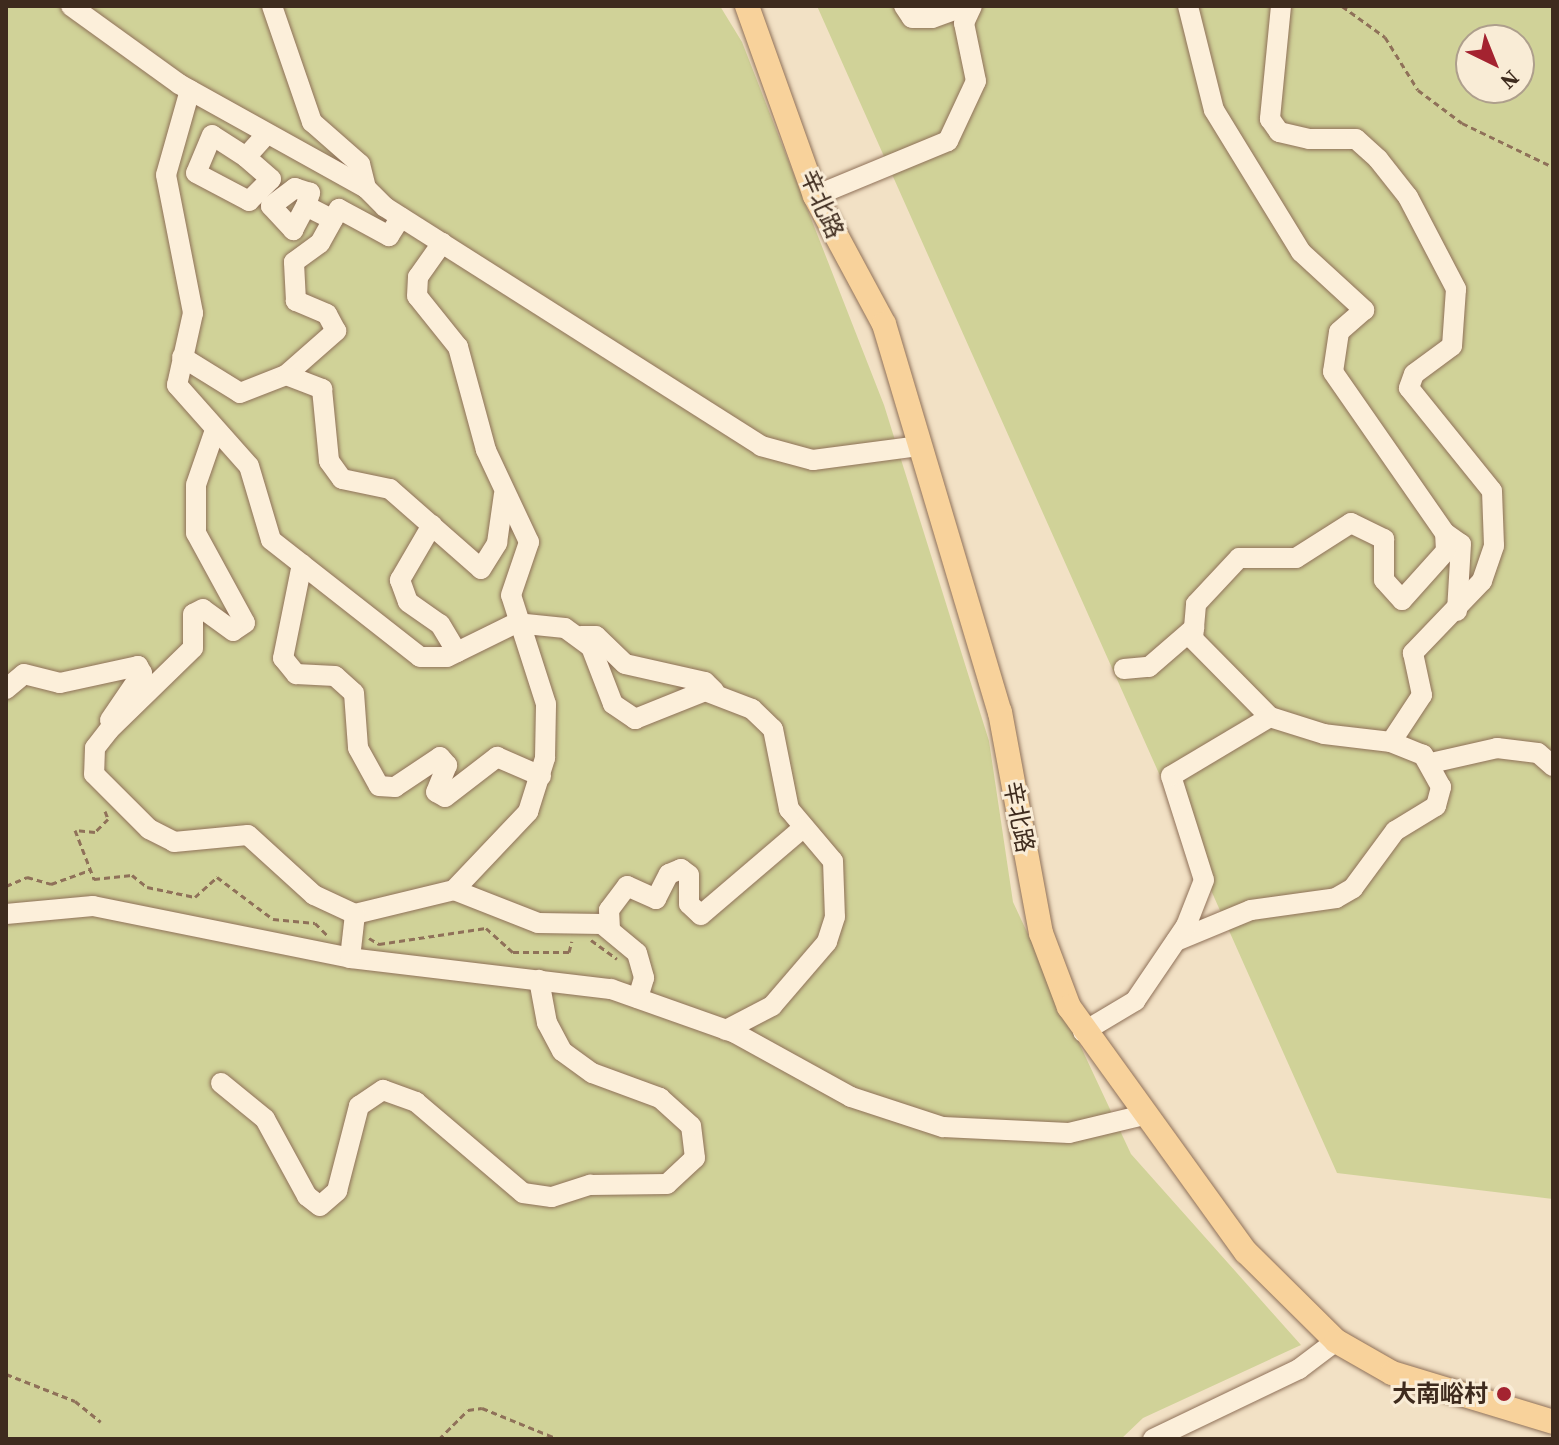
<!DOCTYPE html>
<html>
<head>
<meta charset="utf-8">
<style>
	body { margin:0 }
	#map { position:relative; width:1559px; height:1445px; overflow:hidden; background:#f2e1c5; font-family:"Source Serif 4","Noto Sans SC",serif }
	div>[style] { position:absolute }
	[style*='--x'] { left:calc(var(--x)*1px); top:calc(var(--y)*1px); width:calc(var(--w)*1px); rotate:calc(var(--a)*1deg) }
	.green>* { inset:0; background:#d0d298 }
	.path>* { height:3px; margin-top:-1.5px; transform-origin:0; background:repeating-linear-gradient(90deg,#8f7159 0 6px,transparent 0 10px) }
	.roads { filter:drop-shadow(0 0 2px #8f7159) drop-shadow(0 0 2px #8f7159) }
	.minor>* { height:20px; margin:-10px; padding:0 10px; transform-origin:10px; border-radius:10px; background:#fcefda }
	.major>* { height:24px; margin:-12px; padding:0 12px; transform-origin:12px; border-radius:12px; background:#f8d29b }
	.dots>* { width:22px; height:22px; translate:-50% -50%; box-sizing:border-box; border:4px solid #f9ecd6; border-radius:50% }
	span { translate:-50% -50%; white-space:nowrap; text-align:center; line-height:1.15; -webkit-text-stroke:6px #f9ecd6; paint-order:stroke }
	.street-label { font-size:24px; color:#3e2b1e }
	.poi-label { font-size:24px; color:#3e2b1e; font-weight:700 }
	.right { translate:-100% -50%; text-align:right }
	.frame { position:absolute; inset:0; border:8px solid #3e2b1e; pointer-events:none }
	.north { position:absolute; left:1455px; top:24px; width:80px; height:80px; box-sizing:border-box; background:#f9ecd6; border:2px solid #ae9f8c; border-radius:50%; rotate:137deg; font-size:22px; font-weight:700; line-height:32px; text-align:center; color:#3e2b1e }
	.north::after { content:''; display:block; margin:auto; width:28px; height:36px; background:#a42330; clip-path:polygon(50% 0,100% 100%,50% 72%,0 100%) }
</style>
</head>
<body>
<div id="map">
	<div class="green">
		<div style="clip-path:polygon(6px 6px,720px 6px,742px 42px,884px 405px,989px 741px,1013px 902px,1131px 1154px,1301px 1345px,1143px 1418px,1121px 1439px,6px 1439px)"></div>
		<div style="clip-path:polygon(evenodd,817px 6px,1553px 6px,1553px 1199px,1337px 1173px,817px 6px,1471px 40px,1519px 40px,1519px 88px,1471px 88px,1471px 40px)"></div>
	</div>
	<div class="path">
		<div style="--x:1342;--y:6;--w:53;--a:35.8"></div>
		<div style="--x:1385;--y:37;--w:62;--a:58.1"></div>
		<div style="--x:1418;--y:90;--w:55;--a:36.9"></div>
		<div style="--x:1462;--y:123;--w:101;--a:25.8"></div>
		<div style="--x:105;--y:811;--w:9;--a:69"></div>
		<div style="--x:108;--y:819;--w:18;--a:135"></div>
		<div style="--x:95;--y:832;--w:20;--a:-174"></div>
		<div style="--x:75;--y:830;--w:53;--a:68.8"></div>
		<div style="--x:94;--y:879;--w:38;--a:-6"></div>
		<div style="--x:132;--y:875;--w:19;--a:39"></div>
		<div style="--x:147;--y:887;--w:49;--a:11.8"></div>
		<div style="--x:195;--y:897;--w:30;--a:-42"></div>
		<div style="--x:217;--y:877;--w:70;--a:36.9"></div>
		<div style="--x:273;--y:919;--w:42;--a:5.4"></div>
		<div style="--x:315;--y:923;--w:18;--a:45"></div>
		<div style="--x:6;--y:886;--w:23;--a:-23"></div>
		<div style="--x:27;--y:877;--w:25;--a:16"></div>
		<div style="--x:51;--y:884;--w:41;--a:-19.7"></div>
		<div style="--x:369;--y:938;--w:12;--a:31"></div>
		<div style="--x:379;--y:944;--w:108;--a:-8.5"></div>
		<div style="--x:486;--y:928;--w:36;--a:42"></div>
		<div style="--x:513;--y:952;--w:56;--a:0"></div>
		<div style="--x:569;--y:952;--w:11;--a:-75"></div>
		<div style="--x:591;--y:940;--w:32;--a:36"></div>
		<div style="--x:6;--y:1374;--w:74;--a:21.4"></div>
		<div style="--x:75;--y:1401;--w:33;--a:39"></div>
		<div style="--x:439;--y:1439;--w:41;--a:-45"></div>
		<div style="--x:468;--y:1410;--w:14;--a:-8"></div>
		<div style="--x:482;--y:1408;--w:82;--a:22.2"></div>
	</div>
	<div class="roads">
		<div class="minor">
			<div style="--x:71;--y:6;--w:133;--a:35.8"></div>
			<div style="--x:179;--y:84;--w:214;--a:29.1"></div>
			<div style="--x:272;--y:6;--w:123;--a:71"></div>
			<div style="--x:312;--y:122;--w:64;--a:41.2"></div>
			<div style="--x:360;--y:164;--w:25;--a:76"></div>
			<div style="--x:366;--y:188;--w:27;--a:45"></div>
			<div style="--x:385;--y:207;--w:446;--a:32.4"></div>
			<div style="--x:761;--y:446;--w:54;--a:15.1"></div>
			<div style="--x:813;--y:460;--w:108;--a:-7.5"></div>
			<div style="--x:904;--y:6;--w:14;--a:56"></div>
			<div style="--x:912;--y:18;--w:20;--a:0"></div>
			<div style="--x:932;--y:18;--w:35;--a:-20"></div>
			<div style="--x:1188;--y:6;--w:107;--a:76"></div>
			<div style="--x:1214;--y:110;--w:167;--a:58.5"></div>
			<div style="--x:1301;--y:252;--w:86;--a:42.6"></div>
			<div style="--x:1364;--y:310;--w:33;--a:139"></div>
			<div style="--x:1339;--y:332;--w:40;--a:98.5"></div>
			<div style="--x:1333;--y:372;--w:196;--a:55.2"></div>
			<div style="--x:1445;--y:533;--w:19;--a:35"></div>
			<div style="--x:1461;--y:544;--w:67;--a:93.4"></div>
			<div style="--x:1281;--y:6;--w:114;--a:95.6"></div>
			<div style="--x:1270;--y:119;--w:16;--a:55"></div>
			<div style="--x:1279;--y:132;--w:31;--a:13"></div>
			<div style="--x:1309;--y:139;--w:47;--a:0"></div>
			<div style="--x:1356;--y:139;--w:30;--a:42"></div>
			<div style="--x:1378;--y:159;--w:48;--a:51.7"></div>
			<div style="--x:1408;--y:197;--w:104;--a:62.4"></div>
			<div style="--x:1456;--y:289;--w:57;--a:94"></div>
			<div style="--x:1452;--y:346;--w:47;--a:143.6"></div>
			<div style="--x:1414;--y:374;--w:15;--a:110"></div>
			<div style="--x:1409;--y:388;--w:132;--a:51.1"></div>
			<div style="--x:1492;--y:491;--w:55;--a:87.9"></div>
			<div style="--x:1494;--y:546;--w:37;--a:109"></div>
			<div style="--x:1482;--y:581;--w:100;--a:133.8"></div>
			<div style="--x:1413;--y:653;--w:43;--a:77.9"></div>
			<div style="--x:1422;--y:695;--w:56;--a:123.4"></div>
			<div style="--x:1391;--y:742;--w:67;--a:-173.2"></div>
			<div style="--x:1324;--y:734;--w:57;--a:-162.5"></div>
			<div style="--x:1270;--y:717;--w:110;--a:-134.6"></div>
			<div style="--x:1193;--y:639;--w:35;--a:-85"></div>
			<div style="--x:1196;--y:604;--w:63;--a:-46.9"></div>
			<div style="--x:1239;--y:558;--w:57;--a:0"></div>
			<div style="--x:1296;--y:558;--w:65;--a:-32.5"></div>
			<div style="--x:1351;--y:523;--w:37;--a:26"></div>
			<div style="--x:1384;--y:539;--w:41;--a:90"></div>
			<div style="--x:1384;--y:580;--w:27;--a:48"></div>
			<div style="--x:1402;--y:600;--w:66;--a:-48.1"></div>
			<div style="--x:1446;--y:551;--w:18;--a:-93"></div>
			<div style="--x:190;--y:90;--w:88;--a:105.8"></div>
			<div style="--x:166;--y:175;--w:141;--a:78.9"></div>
			<div style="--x:193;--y:313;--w:74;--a:102.5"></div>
			<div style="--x:177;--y:385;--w:108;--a:48.4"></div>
			<div style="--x:249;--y:466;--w:77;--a:73.4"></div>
			<div style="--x:271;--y:540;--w:189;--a:38.1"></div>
			<div style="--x:420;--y:657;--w:27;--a:0"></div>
			<div style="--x:447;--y:657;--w:77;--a:-26.2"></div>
			<div style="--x:516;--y:623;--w:49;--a:5.8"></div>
			<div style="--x:565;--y:628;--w:32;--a:36"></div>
			<div style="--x:591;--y:647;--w:61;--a:68.9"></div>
			<div style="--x:613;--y:704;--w:27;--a:34"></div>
			<div style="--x:635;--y:719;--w:75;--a:-21.8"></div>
			<div style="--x:705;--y:691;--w:50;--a:21"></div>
			<div style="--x:752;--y:709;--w:29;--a:44"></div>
			<div style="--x:773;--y:729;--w:82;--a:78.7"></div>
			<div style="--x:789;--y:809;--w:68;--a:49.8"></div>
			<div style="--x:833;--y:861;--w:56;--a:88"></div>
			<div style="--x:835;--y:917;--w:26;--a:108"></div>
			<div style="--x:827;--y:942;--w:84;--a:130.7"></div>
			<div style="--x:772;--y:1006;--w:52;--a:152.4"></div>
			<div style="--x:246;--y:157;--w:40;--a:-147.1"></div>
			<div style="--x:212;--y:135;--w:41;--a:112.8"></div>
			<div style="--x:196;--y:173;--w:60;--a:27.8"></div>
			<div style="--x:249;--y:201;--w:31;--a:-45"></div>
			<div style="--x:271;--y:179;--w:33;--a:-139"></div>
			<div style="--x:246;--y:157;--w:30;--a:-48"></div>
			<div style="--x:815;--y:196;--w:144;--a:-22.5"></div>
			<div style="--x:948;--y:141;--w:66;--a:-65"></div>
			<div style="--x:976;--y:81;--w:59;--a:-101.7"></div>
			<div style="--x:964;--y:23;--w:19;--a:-65"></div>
			<div style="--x:306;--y:206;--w:14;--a:-73"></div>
			<div style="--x:310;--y:193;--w:16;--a:-162"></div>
			<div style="--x:295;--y:188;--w:30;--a:143"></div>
			<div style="--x:271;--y:206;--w:33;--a:47"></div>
			<div style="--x:293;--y:230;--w:27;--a:-62"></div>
			<div style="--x:306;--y:206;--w:30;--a:27"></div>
			<div style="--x:182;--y:357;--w:68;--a:31.8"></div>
			<div style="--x:240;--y:393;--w:49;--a:-21.4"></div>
			<div style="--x:286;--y:375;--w:67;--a:-41.3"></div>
			<div style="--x:336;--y:331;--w:19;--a:-118"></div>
			<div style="--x:327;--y:314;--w:34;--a:-157"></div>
			<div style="--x:296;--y:301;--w:39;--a:-93"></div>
			<div style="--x:294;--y:262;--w:32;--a:-36"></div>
			<div style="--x:320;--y:243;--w:39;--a:-61"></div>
			<div style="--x:339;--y:209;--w:57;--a:28.4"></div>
			<div style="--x:389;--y:236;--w:22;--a:-58"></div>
			<div style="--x:286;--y:375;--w:39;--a:21"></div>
			<div style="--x:322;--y:389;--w:72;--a:84.4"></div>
			<div style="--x:329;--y:461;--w:22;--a:54"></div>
			<div style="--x:342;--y:479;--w:49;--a:11.8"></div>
			<div style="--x:390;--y:489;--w:121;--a:41.3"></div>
			<div style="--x:481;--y:569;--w:31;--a:-58"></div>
			<div style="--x:497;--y:543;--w:49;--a:-81.9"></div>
			<div style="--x:215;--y:430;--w:58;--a:109.1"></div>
			<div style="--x:196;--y:485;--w:48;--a:90"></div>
			<div style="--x:196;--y:533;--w:102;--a:61.4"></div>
			<div style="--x:245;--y:623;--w:14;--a:146"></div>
			<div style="--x:233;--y:631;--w:37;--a:-144"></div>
			<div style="--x:203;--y:609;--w:11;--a:153"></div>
			<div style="--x:193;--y:614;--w:34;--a:90"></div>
			<div style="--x:193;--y:648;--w:117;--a:135.7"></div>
			<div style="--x:109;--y:730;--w:23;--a:128"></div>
			<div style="--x:95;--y:748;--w:26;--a:92"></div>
			<div style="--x:94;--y:774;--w:78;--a:45"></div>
			<div style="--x:149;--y:829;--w:28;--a:27"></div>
			<div style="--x:174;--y:842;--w:74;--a:-5.4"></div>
			<div style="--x:248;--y:835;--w:89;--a:42.3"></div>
			<div style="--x:314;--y:895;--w:45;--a:24.9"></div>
			<div style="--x:355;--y:914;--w:102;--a:-13.6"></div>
			<div style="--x:454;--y:890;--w:108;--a:-46.5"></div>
			<div style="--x:528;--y:812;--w:57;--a:-72.5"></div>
			<div style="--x:545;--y:758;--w:54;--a:-88.9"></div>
			<div style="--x:546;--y:704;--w:114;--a:-107.8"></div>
			<div style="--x:511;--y:595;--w:56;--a:-71.2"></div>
			<div style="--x:529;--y:542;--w:102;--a:-115.1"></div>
			<div style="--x:486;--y:450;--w:107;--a:-105.2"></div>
			<div style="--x:458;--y:347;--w:65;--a:-128.8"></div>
			<div style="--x:417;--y:296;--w:19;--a:-87"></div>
			<div style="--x:418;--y:277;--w:42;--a:-54.8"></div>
			<div style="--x:432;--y:525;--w:64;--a:120.2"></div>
			<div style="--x:400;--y:580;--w:23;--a:70"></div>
			<div style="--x:408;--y:602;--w:39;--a:35"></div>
			<div style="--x:440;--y:624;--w:33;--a:59"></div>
			<div style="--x:302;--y:564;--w:96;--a:101.4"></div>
			<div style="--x:283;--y:658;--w:21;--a:51"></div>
			<div style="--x:296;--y:674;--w:39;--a:3"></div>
			<div style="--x:335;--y:676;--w:25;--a:42"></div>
			<div style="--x:354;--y:693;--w:55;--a:85.8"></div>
			<div style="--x:358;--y:748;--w:43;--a:61.1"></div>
			<div style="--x:379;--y:786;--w:16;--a:4"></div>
			<div style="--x:395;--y:787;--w:54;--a:-33.7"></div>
			<div style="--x:440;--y:757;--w:11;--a:49"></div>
			<div style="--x:447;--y:765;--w:29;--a:112"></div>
			<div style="--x:436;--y:792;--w:10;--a:29"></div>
			<div style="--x:445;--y:797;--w:66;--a:-37.6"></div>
			<div style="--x:497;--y:757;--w:48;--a:23.4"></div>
			<div style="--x:581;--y:636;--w:15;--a:0"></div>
			<div style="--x:596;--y:636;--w:40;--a:44"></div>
			<div style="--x:625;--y:664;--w:82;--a:12.7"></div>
			<div style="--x:705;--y:682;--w:13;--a:45"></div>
			<div style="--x:1124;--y:669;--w:25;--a:-5"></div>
			<div style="--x:1149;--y:667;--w:60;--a:-40.9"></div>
			<div style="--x:6;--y:689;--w:23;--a:-40"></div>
			<div style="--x:24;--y:674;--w:37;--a:14"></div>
			<div style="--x:60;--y:683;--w:80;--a:-12.3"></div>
			<div style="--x:138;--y:666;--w:8;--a:60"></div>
			<div style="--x:142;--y:673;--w:57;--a:124.2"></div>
			<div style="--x:1431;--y:763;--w:68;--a:-12.8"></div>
			<div style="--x:1497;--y:748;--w:41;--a:7"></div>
			<div style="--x:1538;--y:753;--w:20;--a:41"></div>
			<div style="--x:454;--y:890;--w:90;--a:21.4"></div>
			<div style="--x:538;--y:923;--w:64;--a:0.9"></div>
			<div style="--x:602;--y:924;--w:45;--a:39.6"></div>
			<div style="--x:637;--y:953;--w:26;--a:74"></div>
			<div style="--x:644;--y:978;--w:21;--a:107"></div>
			<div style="--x:6;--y:914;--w:87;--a:-5.3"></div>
			<div style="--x:93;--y:906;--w:262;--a:11.4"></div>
			<div style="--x:350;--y:958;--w:263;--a:6.8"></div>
			<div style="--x:611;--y:989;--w:132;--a:19.5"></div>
			<div style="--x:735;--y:1033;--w:132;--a:28.9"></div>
			<div style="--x:851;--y:1097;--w:97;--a:18.1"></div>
			<div style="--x:943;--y:1127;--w:126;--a:2.7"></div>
			<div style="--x:1069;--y:1133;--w:77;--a:-13.5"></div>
			<div style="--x:610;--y:929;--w:19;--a:-93"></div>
			<div style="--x:609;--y:910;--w:30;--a:-53"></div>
			<div style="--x:627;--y:886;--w:32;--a:24"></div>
			<div style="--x:656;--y:899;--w:28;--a:-63"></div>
			<div style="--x:669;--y:874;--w:13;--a:-23"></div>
			<div style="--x:681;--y:869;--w:10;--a:37"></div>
			<div style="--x:689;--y:875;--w:29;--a:90"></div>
			<div style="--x:689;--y:904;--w:16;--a:43"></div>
			<div style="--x:701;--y:915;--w:134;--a:-40.5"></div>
			<div style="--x:1176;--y:941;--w:81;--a:-22.5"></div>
			<div style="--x:1251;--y:910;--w:86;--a:-8"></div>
			<div style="--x:1336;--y:898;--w:20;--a:-30"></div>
			<div style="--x:1353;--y:888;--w:71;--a:-53.6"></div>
			<div style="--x:1395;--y:831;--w:48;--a:-31.4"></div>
			<div style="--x:1436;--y:806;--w:20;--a:-75"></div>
			<div style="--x:1441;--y:787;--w:37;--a:-119"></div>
			<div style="--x:1423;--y:755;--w:35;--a:-158"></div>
			<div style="--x:350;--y:958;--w:44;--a:-83.5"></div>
			<div style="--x:1083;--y:1032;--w:61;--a:-30.8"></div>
			<div style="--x:1135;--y:1001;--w:91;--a:-55.8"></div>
			<div style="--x:1186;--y:926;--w:49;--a:-68.6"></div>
			<div style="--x:1204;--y:880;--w:109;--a:-107.6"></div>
			<div style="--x:1171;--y:776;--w:115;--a:-30.8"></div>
			<div style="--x:221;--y:1083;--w:57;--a:39.3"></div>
			<div style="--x:265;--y:1119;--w:88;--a:61.4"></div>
			<div style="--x:307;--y:1196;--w:16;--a:38"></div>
			<div style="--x:320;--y:1206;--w:23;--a:-41"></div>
			<div style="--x:337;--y:1191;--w:88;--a:-75.5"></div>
			<div style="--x:359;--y:1106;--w:29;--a:-34"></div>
			<div style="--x:383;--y:1090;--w:35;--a:20"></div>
			<div style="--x:416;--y:1102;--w:140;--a:40.4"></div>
			<div style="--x:523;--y:1193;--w:29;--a:8"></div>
			<div style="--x:552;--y:1197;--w:40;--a:-18"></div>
			<div style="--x:590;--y:1185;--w:77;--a:-0.7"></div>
			<div style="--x:667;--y:1184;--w:38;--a:-43"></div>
			<div style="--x:695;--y:1158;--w:32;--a:-97"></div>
			<div style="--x:691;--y:1126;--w:42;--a:-137.9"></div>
			<div style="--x:660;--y:1098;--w:72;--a:-159.8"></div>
			<div style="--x:592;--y:1073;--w:37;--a:-144"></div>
			<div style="--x:562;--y:1051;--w:32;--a:-118"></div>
			<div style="--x:547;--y:1023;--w:44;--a:-100.5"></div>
			<div style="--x:1153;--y:1439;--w:162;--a:-25.6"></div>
			<div style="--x:1299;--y:1369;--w:46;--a:-37.1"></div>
		</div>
		<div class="major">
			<div style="--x:747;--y:6;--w:202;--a:70.3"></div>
			<div style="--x:815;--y:196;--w:145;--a:61.7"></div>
			<div style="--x:884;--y:324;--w:405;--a:73.4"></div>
			<div style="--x:1000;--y:712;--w:225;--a:79.5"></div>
			<div style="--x:1041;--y:933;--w:79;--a:69.3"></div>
			<div style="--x:1069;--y:1007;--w:302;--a:54.2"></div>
			<div style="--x:1246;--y:1252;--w:127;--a:44.7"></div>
			<div style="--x:1336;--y:1341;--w:64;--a:29.7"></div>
			<div style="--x:1392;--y:1373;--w:168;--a:16.9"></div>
		</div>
	</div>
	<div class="dots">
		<div style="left:1504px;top:1394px;background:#a42330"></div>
	</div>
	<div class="street-label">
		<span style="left:822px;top:204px;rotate:66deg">辛北路</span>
		<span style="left:1019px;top:817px;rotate:79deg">辛北路</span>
	</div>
	<div class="poi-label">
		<span class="right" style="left:1488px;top:1394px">大南峪村</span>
	</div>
	<div class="frame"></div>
	<div class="north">N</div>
</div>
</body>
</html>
